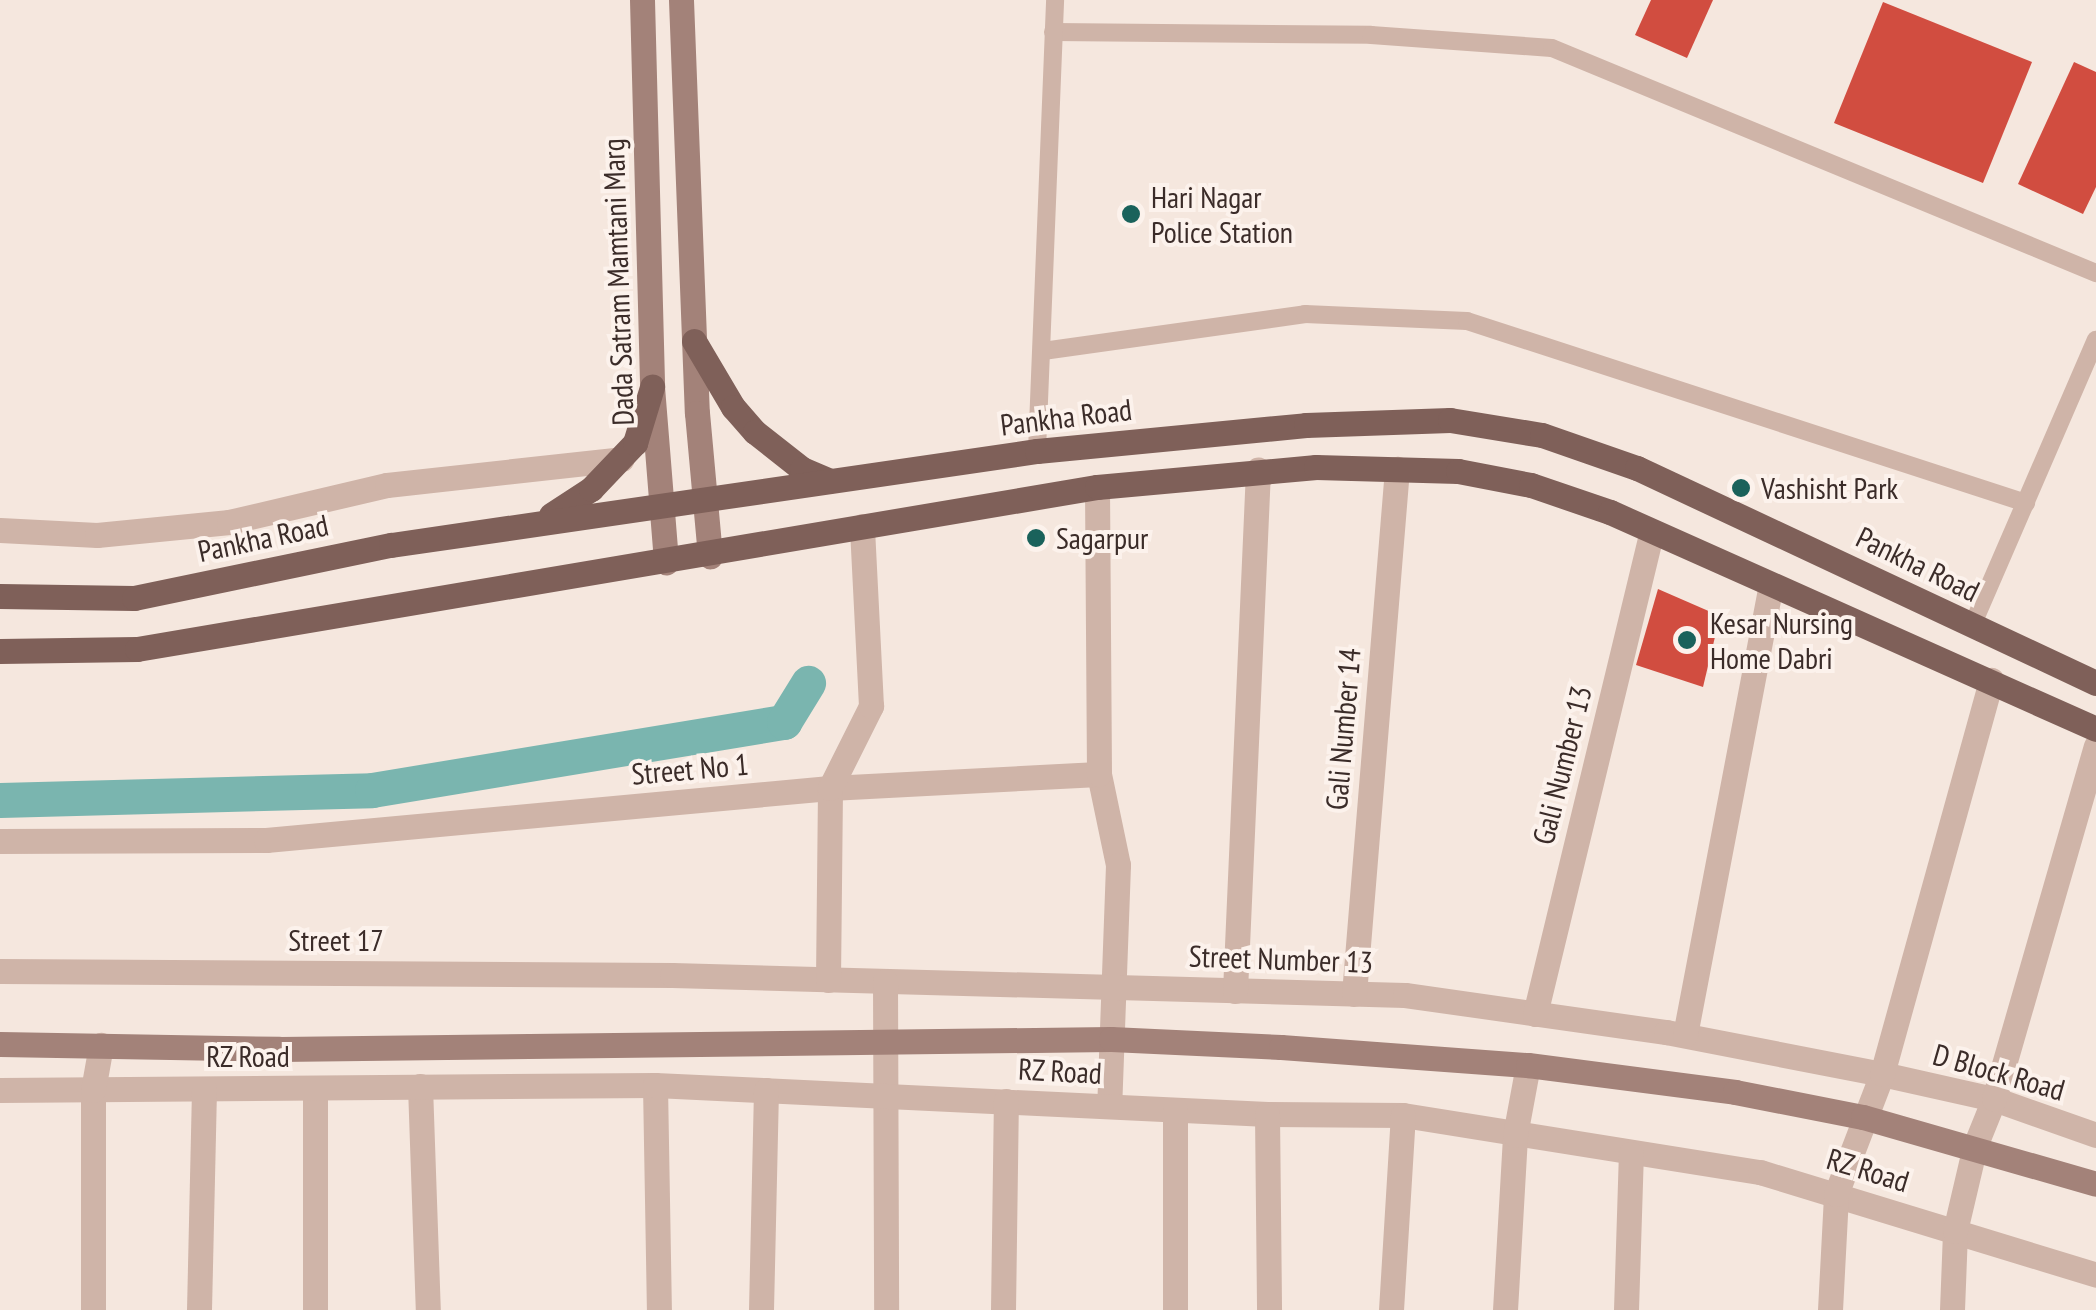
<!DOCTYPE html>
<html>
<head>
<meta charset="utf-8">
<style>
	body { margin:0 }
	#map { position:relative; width:2096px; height:1310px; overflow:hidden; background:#f5e7de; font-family:"PT Sans Narrow",sans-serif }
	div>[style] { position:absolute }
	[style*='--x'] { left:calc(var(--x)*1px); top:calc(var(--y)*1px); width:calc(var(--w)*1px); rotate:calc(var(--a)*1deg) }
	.canal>* { height:35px; margin:-17.5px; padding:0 17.5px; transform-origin:17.5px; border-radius:17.5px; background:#7ab5af }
	.building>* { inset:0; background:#d14d40 }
	.lane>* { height:18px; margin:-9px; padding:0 9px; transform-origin:9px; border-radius:9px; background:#cfb4a8 }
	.street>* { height:25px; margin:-12.5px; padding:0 12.5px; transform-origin:12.5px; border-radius:12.5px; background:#cfb4a8 }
	.secondary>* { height:25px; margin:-12.5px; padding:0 12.5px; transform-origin:12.5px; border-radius:12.5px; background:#a38279 }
	.primary>* { height:25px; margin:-12.5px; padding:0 12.5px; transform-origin:12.5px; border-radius:12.5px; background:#7f6059 }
	.dots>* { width:28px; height:28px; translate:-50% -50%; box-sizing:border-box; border:5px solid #fcf2ec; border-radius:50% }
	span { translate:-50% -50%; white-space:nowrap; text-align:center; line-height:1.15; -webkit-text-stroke:8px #fcf2ec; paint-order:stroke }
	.poi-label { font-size:30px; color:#3b2c29 }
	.left { translate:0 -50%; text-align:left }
	.street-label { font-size:30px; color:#3b2c29 }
</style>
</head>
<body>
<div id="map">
	<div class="canal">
		<div style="--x:0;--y:800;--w:372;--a:-1.5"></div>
		<div style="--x:372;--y:790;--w:418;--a:-9.4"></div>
		<div style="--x:784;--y:722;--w:46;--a:-58.4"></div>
	</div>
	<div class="building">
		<div style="clip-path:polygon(1651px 0,1713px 0,1687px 58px,1635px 35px)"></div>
		<div style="clip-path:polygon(1883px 2px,2032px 62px,1983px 183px,1834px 123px)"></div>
		<div style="clip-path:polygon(2074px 62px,2096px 72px,2096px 187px,2083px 214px,2018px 184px)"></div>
		<div style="clip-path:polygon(1658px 589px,1720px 616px,1703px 687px,1636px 665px)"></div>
	</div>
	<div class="lane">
		<div style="--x:1053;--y:32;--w:318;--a:0.5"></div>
		<div style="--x:1371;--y:35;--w:181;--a:4.1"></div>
		<div style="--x:1552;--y:48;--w:589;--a:22.47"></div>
		<div style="--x:1043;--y:351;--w:265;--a:-8"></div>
		<div style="--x:1305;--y:314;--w:162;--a:2.5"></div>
		<div style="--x:1467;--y:321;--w:588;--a:18.03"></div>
		<div style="--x:1037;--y:451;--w:451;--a:-87.7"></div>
		<div style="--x:1972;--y:626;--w:312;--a:-66.6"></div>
	</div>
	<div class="street">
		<div style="--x:0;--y:530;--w:97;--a:3"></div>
		<div style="--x:97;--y:535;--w:133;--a:-5.6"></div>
		<div style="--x:229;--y:522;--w:162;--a:-13.2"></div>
		<div style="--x:387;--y:485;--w:236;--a:-6.3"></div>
		<div style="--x:1099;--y:774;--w:93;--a:78.2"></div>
		<div style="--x:1118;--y:865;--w:241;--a:92.1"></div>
		<div style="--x:0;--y:841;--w:266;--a:-0.2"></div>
		<div style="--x:266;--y:840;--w:566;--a:-5.27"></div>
		<div style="--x:830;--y:788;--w:269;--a:-3"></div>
		<div style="--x:1099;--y:774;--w:287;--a:-90.4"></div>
		<div style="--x:0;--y:971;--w:672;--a:0.34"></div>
		<div style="--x:672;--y:975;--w:733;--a:1.56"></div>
		<div style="--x:1405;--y:995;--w:264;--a:8.1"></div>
		<div style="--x:1666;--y:1032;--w:220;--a:11"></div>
		<div style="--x:1882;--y:1074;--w:115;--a:12.6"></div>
		<div style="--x:1994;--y:1099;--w:108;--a:19.4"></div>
		<div style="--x:828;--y:980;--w:192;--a:-89.4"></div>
		<div style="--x:830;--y:788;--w:92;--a:-63.4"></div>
		<div style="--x:871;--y:706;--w:180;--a:-92.9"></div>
		<div style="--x:885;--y:981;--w:329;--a:89.8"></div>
		<div style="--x:1235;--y:991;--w:522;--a:-87.47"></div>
		<div style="--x:1354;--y:994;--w:527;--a:-85.32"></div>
		<div style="--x:1535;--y:1014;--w:496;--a:-76.4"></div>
		<div style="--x:1685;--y:1035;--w:457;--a:-79.2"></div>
		<div style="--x:655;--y:1085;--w:225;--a:89"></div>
		<div style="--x:420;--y:1086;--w:224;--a:88"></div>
		<div style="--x:315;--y:1088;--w:222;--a:90"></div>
		<div style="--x:0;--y:1090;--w:655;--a:-0.44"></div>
		<div style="--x:655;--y:1085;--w:613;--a:2.71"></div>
		<div style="--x:1267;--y:1114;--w:136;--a:0.4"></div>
		<div style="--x:1403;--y:1115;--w:362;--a:9.1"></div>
		<div style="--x:1760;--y:1172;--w:351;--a:17"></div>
		<div style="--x:1267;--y:1114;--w:196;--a:89.4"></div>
		<div style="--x:93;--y:1310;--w:220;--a:-90"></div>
		<div style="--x:93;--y:1090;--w:46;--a:-79.9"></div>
		<div style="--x:199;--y:1310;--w:221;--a:-88.7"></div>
		<div style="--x:761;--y:1310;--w:220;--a:-88.7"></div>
		<div style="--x:1003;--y:1310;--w:209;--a:-89.2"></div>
		<div style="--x:1175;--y:1310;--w:200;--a:-90"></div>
		<div style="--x:1391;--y:1310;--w:195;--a:-86.5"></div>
		<div style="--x:1505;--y:1310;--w:175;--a:-86.7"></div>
		<div style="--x:1515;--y:1135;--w:71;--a:-79.5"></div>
		<div style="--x:1626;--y:1310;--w:156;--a:-88.2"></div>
		<div style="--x:1830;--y:1310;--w:116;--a:-87"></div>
		<div style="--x:1836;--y:1194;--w:129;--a:-69"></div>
		<div style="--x:1882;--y:1074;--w:409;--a:-74.5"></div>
		<div style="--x:1952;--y:1310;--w:79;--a:-87.8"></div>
		<div style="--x:1955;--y:1231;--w:87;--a:-76.8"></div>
		<div style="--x:1975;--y:1146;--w:51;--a:-68"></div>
		<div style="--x:1994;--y:1099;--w:367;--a:-73.9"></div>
	</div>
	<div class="secondary">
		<div style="--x:642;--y:0;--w:387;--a:88.5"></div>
		<div style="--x:652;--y:387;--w:176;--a:85.4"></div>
		<div style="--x:681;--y:0;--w:413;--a:87.8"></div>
		<div style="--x:697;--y:413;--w:144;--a:84.8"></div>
		<div style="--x:0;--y:1044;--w:279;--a:1"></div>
		<div style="--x:279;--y:1049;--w:832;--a:-0.69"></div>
		<div style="--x:1111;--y:1039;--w:170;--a:2.7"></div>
		<div style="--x:1281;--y:1047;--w:248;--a:4.2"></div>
		<div style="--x:1528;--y:1065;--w:209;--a:7.4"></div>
		<div style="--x:1735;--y:1092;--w:130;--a:11.1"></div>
		<div style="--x:1863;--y:1117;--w:242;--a:16"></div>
	</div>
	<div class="primary">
		<div style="--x:694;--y:341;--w:77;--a:59.4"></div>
		<div style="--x:733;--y:407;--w:33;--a:49"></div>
		<div style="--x:755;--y:432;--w:60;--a:38.2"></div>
		<div style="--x:802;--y:469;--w:30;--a:23"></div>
		<div style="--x:551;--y:515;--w:48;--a:-33"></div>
		<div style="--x:591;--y:489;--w:64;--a:-46.3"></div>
		<div style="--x:635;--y:443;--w:59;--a:-73.1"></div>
		<div style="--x:0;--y:596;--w:134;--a:0.9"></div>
		<div style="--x:134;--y:598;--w:262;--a:-11.7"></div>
		<div style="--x:391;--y:545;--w:653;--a:-8.28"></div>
		<div style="--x:1037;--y:451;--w:270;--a:-5.5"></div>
		<div style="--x:1306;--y:425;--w:144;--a:-2"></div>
		<div style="--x:1450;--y:420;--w:93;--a:9.3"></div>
		<div style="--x:1542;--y:435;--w:101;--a:19.2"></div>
		<div style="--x:1637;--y:468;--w:507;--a:25.1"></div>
		<div style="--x:0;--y:651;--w:137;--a:-0.8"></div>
		<div style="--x:137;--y:649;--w:974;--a:-9.58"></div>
		<div style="--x:1097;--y:487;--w:220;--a:-5.2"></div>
		<div style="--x:1316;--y:467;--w:142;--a:1.6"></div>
		<div style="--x:1458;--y:471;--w:74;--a:10.9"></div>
		<div style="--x:1531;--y:485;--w:83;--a:18.9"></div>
		<div style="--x:1610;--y:512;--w:532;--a:24.06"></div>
	</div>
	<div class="dots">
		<div style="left:1131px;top:214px;background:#1a625b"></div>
		<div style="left:1741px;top:488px;background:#1a625b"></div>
		<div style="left:1036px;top:538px;background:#1a625b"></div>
		<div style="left:1687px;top:640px;background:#1a625b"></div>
	</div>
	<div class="poi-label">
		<span class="left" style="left:1151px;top:214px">Hari Nagar<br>Police Station</span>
		<span class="left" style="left:1761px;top:488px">Vashisht Park</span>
		<span class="left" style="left:1056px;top:538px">Sagarpur</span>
		<span class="left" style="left:1710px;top:640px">Kesar Nursing<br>Home Dabri</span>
	</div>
	<div class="street-label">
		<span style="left:618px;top:282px;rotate:-92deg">Dada Satram Mamtani Marg</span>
		<span style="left:1066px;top:417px;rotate:-7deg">Pankha Road</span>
		<span style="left:263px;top:538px;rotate:-12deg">Pankha Road</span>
		<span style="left:1918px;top:564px;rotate:26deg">Pankha Road</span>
		<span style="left:1343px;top:729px;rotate:-85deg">Gali Number 14</span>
		<span style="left:1562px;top:765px;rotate:-76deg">Gali Number 13</span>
		<span style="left:690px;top:769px;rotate:-5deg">Street No 1</span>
		<span style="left:336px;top:940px">Street 17</span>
		<span style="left:1281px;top:959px;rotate:2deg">Street Number 13</span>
		<span style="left:248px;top:1056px">RZ Road</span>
		<span style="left:1060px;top:1071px;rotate:3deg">RZ Road</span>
		<span style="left:1999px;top:1072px;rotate:16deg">D Block Road</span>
		<span style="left:1868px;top:1170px;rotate:17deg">RZ Road</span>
	</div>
</div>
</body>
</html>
